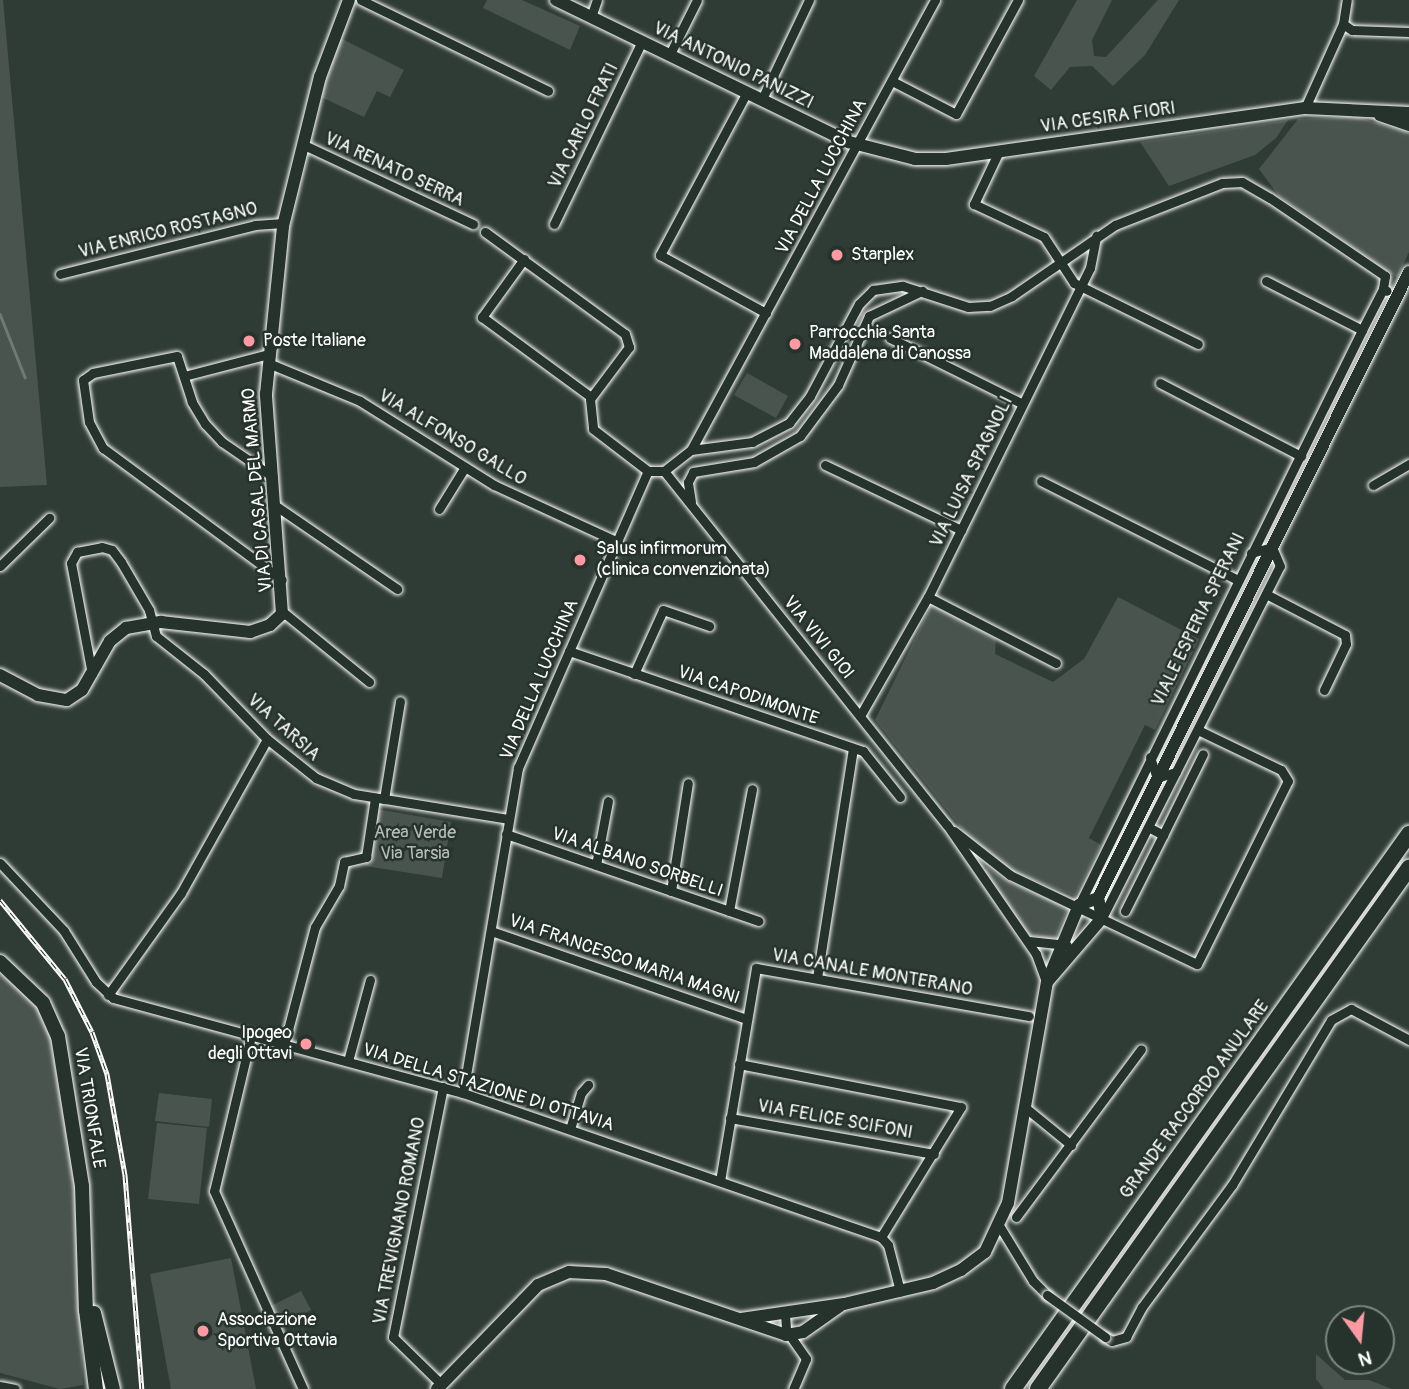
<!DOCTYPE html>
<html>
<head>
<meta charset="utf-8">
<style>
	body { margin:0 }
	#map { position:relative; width:1409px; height:1389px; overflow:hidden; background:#2f3b35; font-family:Pangolin,sans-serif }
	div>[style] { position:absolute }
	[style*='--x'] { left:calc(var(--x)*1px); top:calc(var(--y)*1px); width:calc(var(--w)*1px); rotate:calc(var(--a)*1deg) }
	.green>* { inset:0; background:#4a544f }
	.stream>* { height:2.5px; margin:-1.25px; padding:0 1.25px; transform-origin:1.25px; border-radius:1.25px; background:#707975 }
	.roads { filter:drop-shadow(0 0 2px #fff) drop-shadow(0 0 2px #fff) }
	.street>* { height:9px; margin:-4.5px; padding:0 4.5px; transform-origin:4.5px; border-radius:4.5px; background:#26332d }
	.secondary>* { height:12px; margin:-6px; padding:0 6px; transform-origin:6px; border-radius:6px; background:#26332d }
	.primary>* { height:14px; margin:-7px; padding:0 7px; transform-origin:7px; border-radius:7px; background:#26332d }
	.highway>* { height:16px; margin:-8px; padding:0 8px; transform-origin:8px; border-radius:8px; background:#26332d }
	.rail>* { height:5px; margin-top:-2.5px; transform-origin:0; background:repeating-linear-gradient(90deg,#26332d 0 8px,#fff 0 16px); box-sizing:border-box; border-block:2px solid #fff }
	.bridges { filter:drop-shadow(0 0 2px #fff) drop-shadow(0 0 2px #fff) }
	.street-bridge>* { height:9px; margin:-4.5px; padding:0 4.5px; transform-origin:4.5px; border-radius:4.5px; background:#26332d }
	.dots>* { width:19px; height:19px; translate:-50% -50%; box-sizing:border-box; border:4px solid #26332d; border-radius:50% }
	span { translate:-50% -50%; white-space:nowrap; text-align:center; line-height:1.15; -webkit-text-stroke:5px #26332d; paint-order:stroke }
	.street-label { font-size:18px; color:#fff }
	.poi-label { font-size:18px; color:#fff }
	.left { translate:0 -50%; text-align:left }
	.right { translate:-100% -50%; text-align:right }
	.park-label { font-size:18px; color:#b7bbb9 }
	.north { position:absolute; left:1325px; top:1305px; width:70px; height:70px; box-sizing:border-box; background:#26332d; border:2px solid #7d8581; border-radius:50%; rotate:165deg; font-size:19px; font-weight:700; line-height:28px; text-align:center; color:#fff }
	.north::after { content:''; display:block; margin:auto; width:24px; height:32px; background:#ff9aa2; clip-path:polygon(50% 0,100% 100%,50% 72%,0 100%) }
</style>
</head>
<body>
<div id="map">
	<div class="green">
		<div style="clip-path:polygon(0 0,3px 0,47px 485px,0 487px)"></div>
		<div style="clip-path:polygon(487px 0,522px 0,580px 26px,570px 50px,483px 8px)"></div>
		<div style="clip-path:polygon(1077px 0,1112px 0,1092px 40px,1094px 56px,1106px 57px,1158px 0,1179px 0,1145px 55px,1113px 86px,1092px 66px,1070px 67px,1051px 90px,1034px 76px)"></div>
		<div style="clip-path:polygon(340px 38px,404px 70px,390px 97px,377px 91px,364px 117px,321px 97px)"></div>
		<div style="clip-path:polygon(1358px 117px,1409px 133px,1409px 252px,1397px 278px,1279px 196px,1259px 169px,1298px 119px)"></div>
		<div style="clip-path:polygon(1288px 120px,1276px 138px,1255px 155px,1169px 186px,1140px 142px)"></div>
		<div style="clip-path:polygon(747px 373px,788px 396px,776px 418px,734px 395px)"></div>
		<div style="clip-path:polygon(1118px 597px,1199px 639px,1155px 730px,1145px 725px,1089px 838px,1101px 845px,1075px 896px,1011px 871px,970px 839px,875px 720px,932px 604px,996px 638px,995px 654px,1053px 682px,1084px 659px)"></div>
		<div style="clip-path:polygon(376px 809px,451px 822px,442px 878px,365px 866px)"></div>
		<div style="clip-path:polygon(987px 867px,1007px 881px,1068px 908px,1054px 941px,1024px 933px,983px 874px)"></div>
		<div style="clip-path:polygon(0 974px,33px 1001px,48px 1024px,77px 1200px,83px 1385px,60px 1389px,0 1373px)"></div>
		<div style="clip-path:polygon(159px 1093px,212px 1099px,209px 1127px,155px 1121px)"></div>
		<div style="clip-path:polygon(157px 1123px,207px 1128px,199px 1204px,148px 1199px)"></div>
		<div style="clip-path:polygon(231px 1258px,256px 1389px,171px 1389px,150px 1274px)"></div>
		<div style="clip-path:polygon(301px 1291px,311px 1310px,280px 1326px,271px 1306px)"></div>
		<div style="clip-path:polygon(1316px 1354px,1345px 1380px,1369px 1380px,1392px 1389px,1324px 1389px,1316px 1379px)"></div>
	</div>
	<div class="stream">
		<div style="--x:0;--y:314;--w:68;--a:68.4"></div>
	</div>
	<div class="roads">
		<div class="street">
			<div style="--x:361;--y:0;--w:208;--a:25.9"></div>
			<div style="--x:591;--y:17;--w:18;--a:-71"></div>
			<div style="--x:1343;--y:24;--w:11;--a:34"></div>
			<div style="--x:1352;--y:30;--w:57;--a:2"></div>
			<div style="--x:670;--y:54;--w:60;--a:-63.4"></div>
			<div style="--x:892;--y:81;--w:72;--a:27.3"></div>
			<div style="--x:956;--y:114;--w:130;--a:-61.5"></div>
			<div style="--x:747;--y:92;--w:185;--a:118.1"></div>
			<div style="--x:660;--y:255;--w:121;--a:28.7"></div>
			<div style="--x:762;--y:99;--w:110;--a:-64.6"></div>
			<div style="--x:1305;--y:108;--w:92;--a:-65.7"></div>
			<div style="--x:1343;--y:24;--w:24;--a:-81"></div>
			<div style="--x:302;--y:144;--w:189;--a:25.1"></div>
			<div style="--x:999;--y:151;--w:59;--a:115.3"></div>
			<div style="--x:974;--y:204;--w:77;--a:25.2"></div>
			<div style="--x:1044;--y:237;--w:55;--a:56.9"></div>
			<div style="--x:1074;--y:283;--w:138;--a:26.2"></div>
			<div style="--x:554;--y:224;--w:203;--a:-64.3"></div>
			<div style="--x:485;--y:232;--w:173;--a:36.1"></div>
			<div style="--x:625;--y:334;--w:14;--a:73"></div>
			<div style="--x:629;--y:347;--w:65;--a:126.9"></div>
			<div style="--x:590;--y:399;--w:30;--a:84"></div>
			<div style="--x:593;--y:429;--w:69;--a:37.4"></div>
			<div style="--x:648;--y:471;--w:16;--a:0"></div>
			<div style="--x:664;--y:471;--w:34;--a:-38"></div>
			<div style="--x:691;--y:450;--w:512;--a:-61.53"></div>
			<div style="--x:524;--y:259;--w:72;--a:125.9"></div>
			<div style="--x:482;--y:317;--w:135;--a:36.3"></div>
			<div style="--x:60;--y:274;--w:201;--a:-14.1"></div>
			<div style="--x:255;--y:225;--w:28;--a:-4"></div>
			<div style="--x:1266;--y:281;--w:108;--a:27"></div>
			<div style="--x:890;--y:338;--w:148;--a:26.4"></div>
			<div style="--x:268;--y:363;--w:100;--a:22.4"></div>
			<div style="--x:360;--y:401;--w:158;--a:32.1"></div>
			<div style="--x:494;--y:485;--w:136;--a:24.7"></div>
			<div style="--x:184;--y:376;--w:88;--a:-14.5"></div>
			<div style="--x:1160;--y:383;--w:159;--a:27.4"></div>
			<div style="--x:691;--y:450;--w:62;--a:-7.5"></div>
			<div style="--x:752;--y:442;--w:42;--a:-27.2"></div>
			<div style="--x:789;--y:423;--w:34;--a:-52"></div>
			<div style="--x:810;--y:396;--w:104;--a:-62"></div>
			<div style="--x:859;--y:304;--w:20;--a:-45"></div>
			<div style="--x:873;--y:290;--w:30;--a:-8"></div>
			<div style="--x:903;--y:286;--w:68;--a:17.9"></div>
			<div style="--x:968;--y:307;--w:22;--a:-3"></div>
			<div style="--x:990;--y:306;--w:24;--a:-24"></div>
			<div style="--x:1012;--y:296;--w:125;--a:-34.6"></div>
			<div style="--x:1115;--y:225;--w:115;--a:-21.4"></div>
			<div style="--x:1222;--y:183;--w:20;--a:-3"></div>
			<div style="--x:1242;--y:182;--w:32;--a:30"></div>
			<div style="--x:1270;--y:198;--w:139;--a:34.1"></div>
			<div style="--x:1385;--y:276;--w:13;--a:99"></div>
			<div style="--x:825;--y:465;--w:151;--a:25.5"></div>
			<div style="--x:664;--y:471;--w:453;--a:51.4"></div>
			<div style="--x:947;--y:825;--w:157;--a:55.4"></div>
			<div style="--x:1036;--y:954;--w:29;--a:70"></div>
			<div style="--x:273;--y:477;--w:62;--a:-145.5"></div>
			<div style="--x:222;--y:442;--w:25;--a:-133"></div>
			<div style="--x:205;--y:424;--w:26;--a:-121"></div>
			<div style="--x:192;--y:402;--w:48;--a:-108.1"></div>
			<div style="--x:177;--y:356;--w:86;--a:168.6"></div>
			<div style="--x:93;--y:373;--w:12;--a:145"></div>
			<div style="--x:83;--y:380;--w:42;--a:81.9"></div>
			<div style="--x:89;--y:422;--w:30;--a:62"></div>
			<div style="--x:103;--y:448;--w:222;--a:36.4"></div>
			<div style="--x:1041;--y:481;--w:220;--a:26.7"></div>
			<div style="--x:1373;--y:485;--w:42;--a:-30.3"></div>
			<div style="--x:691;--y:502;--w:20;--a:-99"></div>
			<div style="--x:688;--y:482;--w:11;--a:-63"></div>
			<div style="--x:693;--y:472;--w:62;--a:-9.3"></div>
			<div style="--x:754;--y:462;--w:53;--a:-29.5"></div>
			<div style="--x:800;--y:436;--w:64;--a:-53.3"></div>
			<div style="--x:838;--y:385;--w:76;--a:-65.8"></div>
			<div style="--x:869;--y:316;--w:59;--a:-25.3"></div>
			<div style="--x:276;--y:506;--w:147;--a:34.4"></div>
			<div style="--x:439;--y:509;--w:49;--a:-58.2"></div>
			<div style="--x:0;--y:566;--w:69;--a:-44.4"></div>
			<div style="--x:1266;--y:594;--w:89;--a:27.4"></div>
			<div style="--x:1345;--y:635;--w:9;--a:84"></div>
			<div style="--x:1346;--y:644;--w:51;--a:115.6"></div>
			<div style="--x:928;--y:597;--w:144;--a:27.3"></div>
			<div style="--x:283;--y:612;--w:111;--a:39.1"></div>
			<div style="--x:569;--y:651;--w:311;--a:18.8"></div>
			<div style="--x:863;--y:751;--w:59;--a:51.2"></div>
			<div style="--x:92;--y:674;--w:113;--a:-100.7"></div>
			<div style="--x:71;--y:563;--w:13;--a:-61"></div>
			<div style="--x:77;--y:552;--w:25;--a:-11"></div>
			<div style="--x:102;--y:547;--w:10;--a:17"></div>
			<div style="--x:112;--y:550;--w:15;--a:53"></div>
			<div style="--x:121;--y:562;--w:56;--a:59.7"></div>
			<div style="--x:149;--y:610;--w:27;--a:75"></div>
			<div style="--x:156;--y:636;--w:61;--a:38.4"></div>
			<div style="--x:204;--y:674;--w:91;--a:45.9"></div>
			<div style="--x:267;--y:739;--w:63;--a:38.5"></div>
			<div style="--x:316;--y:778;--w:41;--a:22.8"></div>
			<div style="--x:354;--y:794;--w:156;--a:9.2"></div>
			<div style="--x:634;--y:674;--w:70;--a:-65.6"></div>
			<div style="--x:663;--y:610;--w:49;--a:19.2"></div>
			<div style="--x:860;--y:716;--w:137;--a:-60.3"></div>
			<div style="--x:928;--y:597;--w:367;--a:-63.8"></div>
			<div style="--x:1090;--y:268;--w:33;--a:-79"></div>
			<div style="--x:1150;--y:757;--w:22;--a:72"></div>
			<div style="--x:1157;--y:778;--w:20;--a:-18"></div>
			<div style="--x:384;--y:799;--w:99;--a:-80.7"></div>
			<div style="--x:1150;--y:828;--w:15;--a:28"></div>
			<div style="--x:1163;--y:835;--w:90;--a:-63.7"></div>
			<div style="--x:954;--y:831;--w:71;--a:38.2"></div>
			<div style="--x:1010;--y:875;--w:207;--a:25.5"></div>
			<div style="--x:1197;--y:964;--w:204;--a:-63.6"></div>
			<div style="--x:1288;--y:781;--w:13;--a:-122"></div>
			<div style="--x:1281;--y:770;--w:92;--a:-154.3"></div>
			<div style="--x:506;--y:834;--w:267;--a:19"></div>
			<div style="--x:0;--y:863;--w:93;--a:46.7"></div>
			<div style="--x:64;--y:931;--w:60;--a:57.9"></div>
			<div style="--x:96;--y:982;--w:23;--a:43"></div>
			<div style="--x:113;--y:998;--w:363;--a:15.2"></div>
			<div style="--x:463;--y:1093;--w:442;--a:19"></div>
			<div style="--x:881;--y:1237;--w:11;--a:49"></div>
			<div style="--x:888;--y:1245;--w:48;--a:75.4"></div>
			<div style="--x:596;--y:865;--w:65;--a:-79.4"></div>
			<div style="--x:671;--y:891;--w:109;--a:-81.1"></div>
			<div style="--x:1079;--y:905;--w:641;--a:-63.79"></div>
			<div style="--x:1362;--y:330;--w:46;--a:-62.9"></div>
			<div style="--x:1383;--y:289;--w:4;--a:27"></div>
			<div style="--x:729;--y:911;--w:124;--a:-79.3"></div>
			<div style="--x:1125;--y:911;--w:85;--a:-63.4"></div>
			<div style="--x:1102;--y:918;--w:394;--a:-63.2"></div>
			<div style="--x:1280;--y:566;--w:21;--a:-113"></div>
			<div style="--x:1272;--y:547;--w:22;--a:164"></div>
			<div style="--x:491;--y:931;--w:271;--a:19"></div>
			<div style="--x:1029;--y:941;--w:38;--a:6"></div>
			<div style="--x:817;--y:978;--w:232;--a:-81.1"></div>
			<div style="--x:108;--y:995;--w:125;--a:-54.4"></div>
			<div style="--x:181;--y:893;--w:176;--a:-60.8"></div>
			<div style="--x:251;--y:1036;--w:159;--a:103.4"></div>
			<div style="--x:214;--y:1191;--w:217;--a:65.8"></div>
			<div style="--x:284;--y:1045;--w:122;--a:-75.3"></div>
			<div style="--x:315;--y:927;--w:48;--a:-59.7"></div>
			<div style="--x:339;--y:886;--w:25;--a:-78"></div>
			<div style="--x:344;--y:862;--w:23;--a:-13"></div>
			<div style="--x:366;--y:857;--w:60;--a:-81.3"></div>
			<div style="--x:348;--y:1061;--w:84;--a:-74.8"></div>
			<div style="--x:739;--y:1064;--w:226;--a:11"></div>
			<div style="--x:961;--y:1107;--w:153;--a:121.6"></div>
			<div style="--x:463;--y:1093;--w:330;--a:-80.4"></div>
			<div style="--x:518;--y:768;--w:324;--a:-66.4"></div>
			<div style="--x:1027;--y:1109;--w:57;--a:39.3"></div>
			<div style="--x:730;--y:1118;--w:207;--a:10"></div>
			<div style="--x:570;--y:1129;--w:38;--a:-73"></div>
			<div style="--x:581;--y:1093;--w:11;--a:-49"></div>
			<div style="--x:720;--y:1181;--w:216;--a:-80.4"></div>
			<div style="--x:756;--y:968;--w:277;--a:10"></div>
			<div style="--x:1016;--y:1217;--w:209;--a:-53.3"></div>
			<div style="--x:1000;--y:1227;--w:63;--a:58.6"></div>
			<div style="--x:1033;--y:1281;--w:20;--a:45"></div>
			<div style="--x:785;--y:1314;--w:16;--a:86"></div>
			<div style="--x:786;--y:1330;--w:35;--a:55"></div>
			<div style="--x:806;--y:1359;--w:33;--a:113"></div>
			<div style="--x:1105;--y:1337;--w:8;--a:30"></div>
			<div style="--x:1112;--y:1341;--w:15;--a:-16"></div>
			<div style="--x:1126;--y:1337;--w:34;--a:-62"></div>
			<div style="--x:1142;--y:1307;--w:152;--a:-53.6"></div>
			<div style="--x:1232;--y:1185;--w:192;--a:-59"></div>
			<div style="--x:1331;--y:1020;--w:23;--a:-29"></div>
			<div style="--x:1351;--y:1009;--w:66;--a:28.1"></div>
			<div style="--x:441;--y:1384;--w:67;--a:-135.6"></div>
			<div style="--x:393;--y:1337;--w:255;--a:-78.7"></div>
			<div style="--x:0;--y:1386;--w:15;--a:11"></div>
		</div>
		<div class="secondary">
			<div style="--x:556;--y:0;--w:326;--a:25.9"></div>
			<div style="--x:849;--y:142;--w:68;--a:14.4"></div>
			<div style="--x:915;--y:159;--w:31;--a:0"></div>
			<div style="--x:946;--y:159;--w:363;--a:-8.1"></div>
			<div style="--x:1305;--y:108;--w:104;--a:2.8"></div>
			<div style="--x:1380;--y:115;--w:31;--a:19"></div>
			<div style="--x:0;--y:675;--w:43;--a:27.8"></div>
			<div style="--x:38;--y:695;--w:29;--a:10"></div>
			<div style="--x:67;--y:700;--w:18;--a:-34"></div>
			<div style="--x:82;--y:690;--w:56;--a:-60.3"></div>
			<div style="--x:110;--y:641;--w:21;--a:-39"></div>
			<div style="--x:126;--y:628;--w:36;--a:-10"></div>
			<div style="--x:161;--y:622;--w:90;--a:6.4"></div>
			<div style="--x:250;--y:632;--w:21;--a:-19"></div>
			<div style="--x:270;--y:625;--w:16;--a:-43"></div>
			<div style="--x:282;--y:614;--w:221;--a:-94.2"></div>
			<div style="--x:266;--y:394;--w:169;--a:-84.2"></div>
			<div style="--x:283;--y:226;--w:154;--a:-76.1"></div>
			<div style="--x:320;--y:77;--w:82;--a:-69.4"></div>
			<div style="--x:1047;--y:982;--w:84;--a:-49.3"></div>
			<div style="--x:1102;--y:918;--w:20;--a:-101"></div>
			<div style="--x:1098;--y:898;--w:699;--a:-63.58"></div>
			<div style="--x:741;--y:1319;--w:104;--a:-8.3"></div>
			<div style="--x:844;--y:1304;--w:91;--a:-13.3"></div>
			<div style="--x:933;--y:1283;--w:31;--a:-25"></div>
			<div style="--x:961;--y:1270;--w:30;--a:-37"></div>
			<div style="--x:985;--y:1252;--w:54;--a:-64.9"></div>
			<div style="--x:1008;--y:1203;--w:224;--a:-80"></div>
			<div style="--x:1047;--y:982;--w:83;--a:-67.4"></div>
			<div style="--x:1079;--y:905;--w:20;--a:-20"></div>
			<div style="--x:437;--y:1389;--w:145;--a:-45.8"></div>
			<div style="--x:538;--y:1285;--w:34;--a:-23"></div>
			<div style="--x:569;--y:1272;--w:37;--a:3"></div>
			<div style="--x:606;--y:1274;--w:190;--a:18.7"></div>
			<div style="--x:786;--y:1335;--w:17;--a:-10"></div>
			<div style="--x:803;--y:1332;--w:45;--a:-35.1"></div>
		</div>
		<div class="primary">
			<div style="--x:0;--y:962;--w:59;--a:43.6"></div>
			<div style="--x:43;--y:1003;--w:36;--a:66"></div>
			<div style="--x:58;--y:1036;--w:152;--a:80.9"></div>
			<div style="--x:82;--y:1186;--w:124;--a:88.2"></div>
			<div style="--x:86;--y:1310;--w:80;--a:82.8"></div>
			<div style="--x:94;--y:1313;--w:78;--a:76"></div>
		</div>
		<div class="highway">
			<div style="--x:1013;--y:1389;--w:682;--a:-54.49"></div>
			<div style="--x:1038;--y:1389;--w:640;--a:-54.55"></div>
		</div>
	</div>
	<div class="rail">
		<div style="--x:0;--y:900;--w:102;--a:50.6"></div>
		<div style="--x:65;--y:979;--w:59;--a:63"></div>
		<div style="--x:92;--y:1032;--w:45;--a:70.3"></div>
		<div style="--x:107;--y:1074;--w:103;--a:79.9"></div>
		<div style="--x:125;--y:1175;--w:215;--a:85.5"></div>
	</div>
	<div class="bridges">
		<div class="street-bridge">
			<div style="--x:1047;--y:1295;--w:72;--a:35.9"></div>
		</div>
	</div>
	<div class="dots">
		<div style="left:837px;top:255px;background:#ff9aa2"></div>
		<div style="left:249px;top:341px;background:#ff9aa2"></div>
		<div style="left:795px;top:344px;background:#ff9aa2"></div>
		<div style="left:580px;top:560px;background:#ff9aa2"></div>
		<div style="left:306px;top:1044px;background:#ff9aa2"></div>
		<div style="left:203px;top:1331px;background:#ff9aa2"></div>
	</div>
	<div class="street-label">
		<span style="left:733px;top:66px;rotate:26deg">VIA ANTONIO PANIZZI</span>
		<span style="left:1108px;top:118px;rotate:-8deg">VIA CESIRA FIORI</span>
		<span style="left:584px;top:126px;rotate:-64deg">VIA CARLO FRATI</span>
		<span style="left:394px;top:170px;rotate:25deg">VIA RENATO SERRA</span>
		<span style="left:822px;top:177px;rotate:-62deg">VIA DELLA LUCCHINA</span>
		<span style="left:168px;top:231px;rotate:-14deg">VIA ENRICO ROSTAGNO</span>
		<span style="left:452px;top:438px;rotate:31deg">VIA ALFONSO GALLO</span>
		<span style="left:972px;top:472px;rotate:-64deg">VIA LUISA SPAGNOLI</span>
		<span style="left:258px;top:490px;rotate:-95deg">VIA DI CASAL DEL MARMO</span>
		<span style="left:1199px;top:620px;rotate:-64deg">VIALE ESPERIA SPERANI</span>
		<span style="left:818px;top:638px;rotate:51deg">VIA VIVI GIOI</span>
		<span style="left:540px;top:680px;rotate:-67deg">VIA DELLA LUCCHINA</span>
		<span style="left:748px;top:696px;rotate:19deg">VIA CAPODIMONTE</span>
		<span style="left:283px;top:728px;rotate:42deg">VIA TARSIA</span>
		<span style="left:637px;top:863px;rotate:19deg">VIA ALBANO SORBELLI</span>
		<span style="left:624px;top:960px;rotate:19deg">VIA FRANCESCO MARIA MAGNI</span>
		<span style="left:872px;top:973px;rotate:10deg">VIA CANALE MONTERANO</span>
		<span style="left:488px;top:1088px;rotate:17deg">VIA DELLA STAZIONE DI OTTAVIA</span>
		<span style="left:1195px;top:1100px;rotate:-54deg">GRANDE RACCORDO ANULARE</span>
		<span style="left:89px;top:1108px;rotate:81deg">VIA TRIONFALE</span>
		<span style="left:835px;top:1120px;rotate:10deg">VIA FELICE SCIFONI</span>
		<span style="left:400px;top:1221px;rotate:-79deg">VIA TREVIGNANO ROMANO</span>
	</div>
	<div class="poi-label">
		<span class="left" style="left:851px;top:255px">Starplex</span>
		<span class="left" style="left:809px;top:344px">Parrocchia Santa<br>Maddalena di Canossa</span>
		<span class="left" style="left:263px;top:341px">Poste Italiane</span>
		<span class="left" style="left:596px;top:560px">Salus infirmorum<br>(clinica convenzionata)</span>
		<span class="right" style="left:292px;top:1044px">Ipogeo<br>degli Ottavi</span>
		<span class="left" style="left:217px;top:1331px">Associazione<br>Sportiva Ottavia</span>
	</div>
	<div class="park-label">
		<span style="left:415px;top:844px">Area Verde<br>Via Tarsia</span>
	</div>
	<div class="north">N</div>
</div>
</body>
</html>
